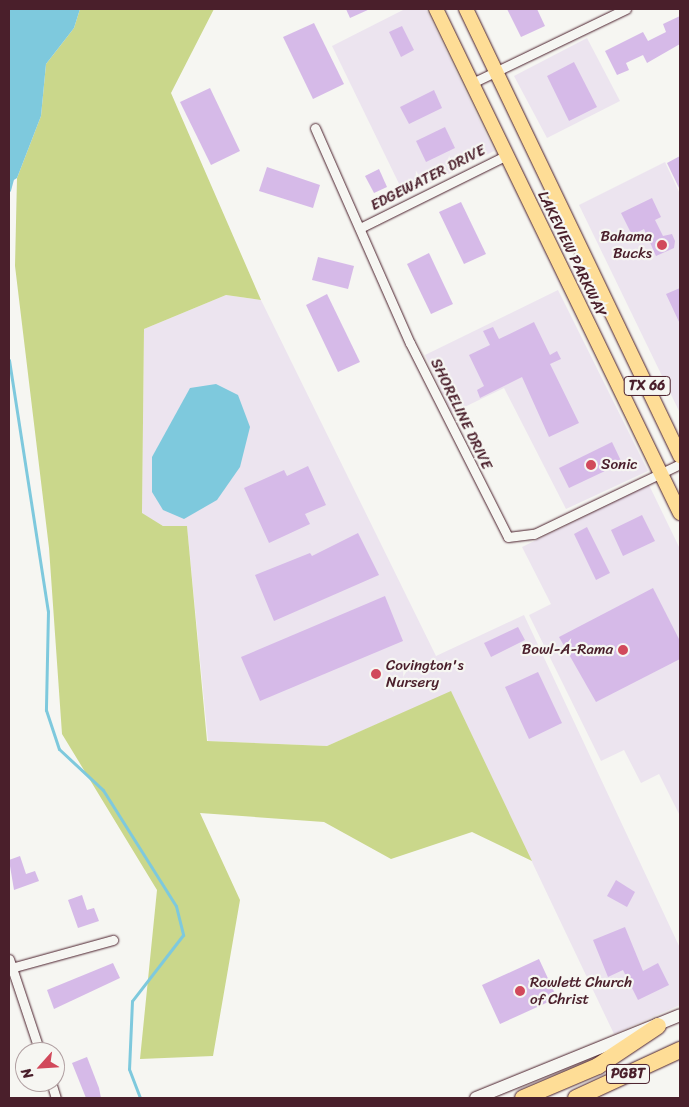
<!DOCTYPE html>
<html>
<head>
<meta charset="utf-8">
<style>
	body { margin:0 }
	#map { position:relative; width:689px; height:1107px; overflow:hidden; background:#f6f6f2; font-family:Sriracha,sans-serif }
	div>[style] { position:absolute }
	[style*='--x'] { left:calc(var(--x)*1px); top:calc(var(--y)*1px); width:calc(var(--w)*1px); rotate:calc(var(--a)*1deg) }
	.built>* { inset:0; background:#ece4ef }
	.green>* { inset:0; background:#cad78b }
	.water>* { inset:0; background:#7ec9dd }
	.stream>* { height:3px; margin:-1.5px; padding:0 1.5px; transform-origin:1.5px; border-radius:1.5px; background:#7ec9dd }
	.building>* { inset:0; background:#d6bae8 }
	.roads { filter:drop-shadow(0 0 1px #4a1f2b) drop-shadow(0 0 1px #4a1f2b) }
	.street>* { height:9px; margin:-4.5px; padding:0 4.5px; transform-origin:4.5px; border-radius:4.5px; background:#f6f6f2 }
	.secondary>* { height:12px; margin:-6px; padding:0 6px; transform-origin:6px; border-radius:6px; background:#f6f6f2 }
	.primary>* { height:14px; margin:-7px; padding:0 7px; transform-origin:7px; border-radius:7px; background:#fedd96 }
	.highway>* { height:16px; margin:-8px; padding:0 8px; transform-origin:8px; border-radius:8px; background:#fedd96 }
	.dots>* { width:14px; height:14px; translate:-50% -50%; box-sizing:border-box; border:2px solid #f6f6f2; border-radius:50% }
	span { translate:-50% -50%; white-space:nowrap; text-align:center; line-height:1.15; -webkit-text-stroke:4.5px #f6f6f2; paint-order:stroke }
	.shield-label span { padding:1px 4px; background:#f6f6f2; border:1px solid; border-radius:4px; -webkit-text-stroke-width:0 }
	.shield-label { font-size:14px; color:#4a1f2b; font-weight:700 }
	.street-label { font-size:15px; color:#4a1f2b }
	.poi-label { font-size:15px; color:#4a1f2b }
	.right { translate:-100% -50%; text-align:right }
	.left { translate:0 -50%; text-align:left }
	.frame { position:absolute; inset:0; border:10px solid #4a1f2b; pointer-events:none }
	.north { position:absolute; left:15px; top:1042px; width:50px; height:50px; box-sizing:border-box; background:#f6f6f2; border:1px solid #b1a0a2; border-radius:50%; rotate:244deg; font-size:14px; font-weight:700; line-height:20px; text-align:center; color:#4a1f2b }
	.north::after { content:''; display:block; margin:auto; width:18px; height:22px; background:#d1495b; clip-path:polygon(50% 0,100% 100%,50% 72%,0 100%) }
</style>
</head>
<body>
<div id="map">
	<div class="built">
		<div style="clip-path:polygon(405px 9px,426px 9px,494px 151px,405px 196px,332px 46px)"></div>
		<div style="clip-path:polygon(587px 38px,620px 101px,547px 138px,514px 76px)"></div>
		<div style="clip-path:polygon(665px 162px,680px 194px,680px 413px,579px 205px)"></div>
		<div style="clip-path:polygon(558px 290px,648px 471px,566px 509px,504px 388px,452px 413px,425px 355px)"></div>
		<div style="clip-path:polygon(226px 295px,261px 300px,436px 656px,524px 615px,680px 948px,680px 1005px,614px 1034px,451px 692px,327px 746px,208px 741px,187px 527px,163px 526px,142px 514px,144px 329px)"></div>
		<div style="clip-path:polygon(649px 485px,680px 549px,680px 816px,659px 774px,641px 783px,624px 750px,601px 761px,529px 615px,551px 604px,522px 547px)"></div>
	</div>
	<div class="green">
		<div style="clip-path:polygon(80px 9px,214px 9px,171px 93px,261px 300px,226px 295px,144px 329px,142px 513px,163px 526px,187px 526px,207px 741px,327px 746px,451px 691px,532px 861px,472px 832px,391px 859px,324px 822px,200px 813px,240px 900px,213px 1056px,140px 1059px,157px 890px,62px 734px,49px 548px,15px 266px,17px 178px,41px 116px,46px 64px,74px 28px)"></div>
	</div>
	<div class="water">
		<div style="clip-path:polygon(9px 9px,80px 9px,74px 28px,46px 64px,41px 116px,17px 178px,9px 183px)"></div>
		<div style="clip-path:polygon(216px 384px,238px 395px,250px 427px,240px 467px,217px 500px,184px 519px,163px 510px,152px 492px,152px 457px,190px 388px)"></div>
	</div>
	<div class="stream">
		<div style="--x:9;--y:190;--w:11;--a:-75"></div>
		<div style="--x:9;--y:360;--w:254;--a:81.2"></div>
		<div style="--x:48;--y:611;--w:99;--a:91.2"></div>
		<div style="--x:46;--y:710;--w:41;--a:71.6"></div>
		<div style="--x:59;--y:749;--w:60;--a:43"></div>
		<div style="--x:103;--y:790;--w:137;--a:57.8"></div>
		<div style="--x:176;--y:906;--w:30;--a:76"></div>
		<div style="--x:183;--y:935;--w:83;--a:127.7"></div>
		<div style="--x:132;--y:1001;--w:68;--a:92.5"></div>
		<div style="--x:129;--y:1069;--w:31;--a:69"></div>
	</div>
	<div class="building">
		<div style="clip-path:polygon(346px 9px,370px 9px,350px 18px)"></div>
		<div style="clip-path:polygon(507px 9px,537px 9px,545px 26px,521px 37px)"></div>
		<div style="clip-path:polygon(680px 16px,680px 44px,647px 63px,643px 55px,626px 63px,629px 70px,617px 75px,605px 51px,643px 32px,648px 41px,666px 32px,663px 24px)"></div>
		<div style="clip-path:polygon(314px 23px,344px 84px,313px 99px,283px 37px)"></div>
		<div style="clip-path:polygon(402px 26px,414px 50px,401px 57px,389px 32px)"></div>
		<div style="clip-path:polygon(574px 62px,597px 107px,569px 121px,547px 76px)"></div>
		<div style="clip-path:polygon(210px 88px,240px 151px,211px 165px,180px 102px)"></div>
		<div style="clip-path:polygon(434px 90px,442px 108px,409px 124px,400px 107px)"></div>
		<div style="clip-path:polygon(445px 127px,455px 148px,426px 162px,416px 141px)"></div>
		<div style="clip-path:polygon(680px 156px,680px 190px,667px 163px)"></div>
		<div style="clip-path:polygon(267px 167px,320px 185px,313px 208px,259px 191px)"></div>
		<div style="clip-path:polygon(379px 169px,387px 187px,374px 193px,365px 176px)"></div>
		<div style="clip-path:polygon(652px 198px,661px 217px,655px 220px,663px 236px,672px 234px,675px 241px,674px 248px,656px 256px,644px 229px,632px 235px,621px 213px)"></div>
		<div style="clip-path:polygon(461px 202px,486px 254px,464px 264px,439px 212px)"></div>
		<div style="clip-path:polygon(429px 253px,453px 304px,431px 314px,407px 264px)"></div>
		<div style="clip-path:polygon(318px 257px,354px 266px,348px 289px,312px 280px)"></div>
		<div style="clip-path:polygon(680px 288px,680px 324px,666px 294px)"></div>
		<div style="clip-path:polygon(327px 294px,360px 362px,338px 372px,306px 305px)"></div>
		<div style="clip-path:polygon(534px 322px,550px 355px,557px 351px,561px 359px,550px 364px,579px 423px,549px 437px,522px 377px,480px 398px,477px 390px,484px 386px,469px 355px,490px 345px,483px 331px,493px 327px,499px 339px)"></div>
		<div style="clip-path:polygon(612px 442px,622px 463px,569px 488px,559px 468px)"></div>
		<div style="clip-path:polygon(308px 466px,326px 505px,305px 514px,310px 524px,269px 543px,244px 488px,284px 470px,287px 476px)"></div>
		<div style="clip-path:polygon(642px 515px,655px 541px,623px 556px,611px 530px)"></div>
		<div style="clip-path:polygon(587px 527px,610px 573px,596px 580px,574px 534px)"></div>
		<div style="clip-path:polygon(358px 533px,379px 575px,274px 621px,255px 575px,310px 553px,312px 556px)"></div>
		<div style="clip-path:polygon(653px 588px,680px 641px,680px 659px,596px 702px,559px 637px)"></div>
		<div style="clip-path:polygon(385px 596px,403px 641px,260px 701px,241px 657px)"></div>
		<div style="clip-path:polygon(518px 627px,525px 640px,491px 657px,484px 643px)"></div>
		<div style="clip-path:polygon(538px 672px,562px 723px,529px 739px,505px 687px)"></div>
		<div style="clip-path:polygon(20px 856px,26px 874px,35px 871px,39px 881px,14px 890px,9px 860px)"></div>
		<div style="clip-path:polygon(616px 880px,635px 892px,627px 907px,607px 896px)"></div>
		<div style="clip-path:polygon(82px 895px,87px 910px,94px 908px,99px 921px,78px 928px,68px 900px)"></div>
		<div style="clip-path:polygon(625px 927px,643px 971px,658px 963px,669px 985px,638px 1000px,623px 970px,608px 977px,593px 940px)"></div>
		<div style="clip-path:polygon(539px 959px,557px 998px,500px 1024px,482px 985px)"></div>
		<div style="clip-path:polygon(113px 963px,120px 978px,54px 1009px,47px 990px)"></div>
		<div style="clip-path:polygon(87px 1057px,99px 1088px,101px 1098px,86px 1098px,72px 1063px)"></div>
	</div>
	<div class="roads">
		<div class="street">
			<div style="--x:472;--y:83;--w:171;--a:-25.7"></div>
			<div style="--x:315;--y:128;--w:235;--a:66.2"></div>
			<div style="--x:410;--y:343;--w:217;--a:63.2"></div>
			<div style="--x:508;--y:537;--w:26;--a:-7"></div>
			<div style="--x:534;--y:534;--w:162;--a:-25.6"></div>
			<div style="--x:362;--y:227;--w:162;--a:-26.4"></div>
			<div style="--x:9;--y:959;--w:98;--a:71.6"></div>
			<div style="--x:11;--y:968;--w:106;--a:-15.4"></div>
			<div style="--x:51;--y:1082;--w:17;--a:73"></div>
		</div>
		<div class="secondary">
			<div style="--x:476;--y:1098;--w:220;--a:-22.1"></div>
		</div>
		<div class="primary">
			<div style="--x:436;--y:9;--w:560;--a:64.17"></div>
			<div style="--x:466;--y:9;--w:496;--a:64.4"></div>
		</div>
		<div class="highway">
			<div style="--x:523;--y:1098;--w:82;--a:-23.1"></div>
			<div style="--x:598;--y:1066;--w:72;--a:-33.7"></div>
			<div style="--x:576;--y:1098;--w:115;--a:-24.8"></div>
		</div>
	</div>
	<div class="dots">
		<div style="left:662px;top:245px;background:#d1495b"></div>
		<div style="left:591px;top:465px;background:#d1495b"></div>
		<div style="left:623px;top:650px;background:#d1495b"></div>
		<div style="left:376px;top:674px;background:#d1495b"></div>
		<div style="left:520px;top:991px;background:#d1495b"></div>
	</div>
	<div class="shield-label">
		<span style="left:647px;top:386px">TX 66</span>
		<span style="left:628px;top:1074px">PGBT</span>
	</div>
	<div class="street-label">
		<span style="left:428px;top:178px;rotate:-27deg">EDGEWATER DRIVE</span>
		<span style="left:572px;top:254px;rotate:64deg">LAKEVIEW PARKWAY</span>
		<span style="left:461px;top:414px;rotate:64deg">SHORELINE DRIVE</span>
	</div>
	<div class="poi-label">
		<span class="right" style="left:652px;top:245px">Bahama<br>Bucks</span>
		<span class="left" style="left:601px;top:465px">Sonic</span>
		<span class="right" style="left:613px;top:650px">Bowl-A-Rama</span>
		<span class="left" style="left:386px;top:674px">Covington's<br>Nursery</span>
		<span class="left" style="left:530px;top:991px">Rowlett Church<br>of Christ</span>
	</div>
	<div class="frame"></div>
	<div class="north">N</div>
</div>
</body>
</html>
